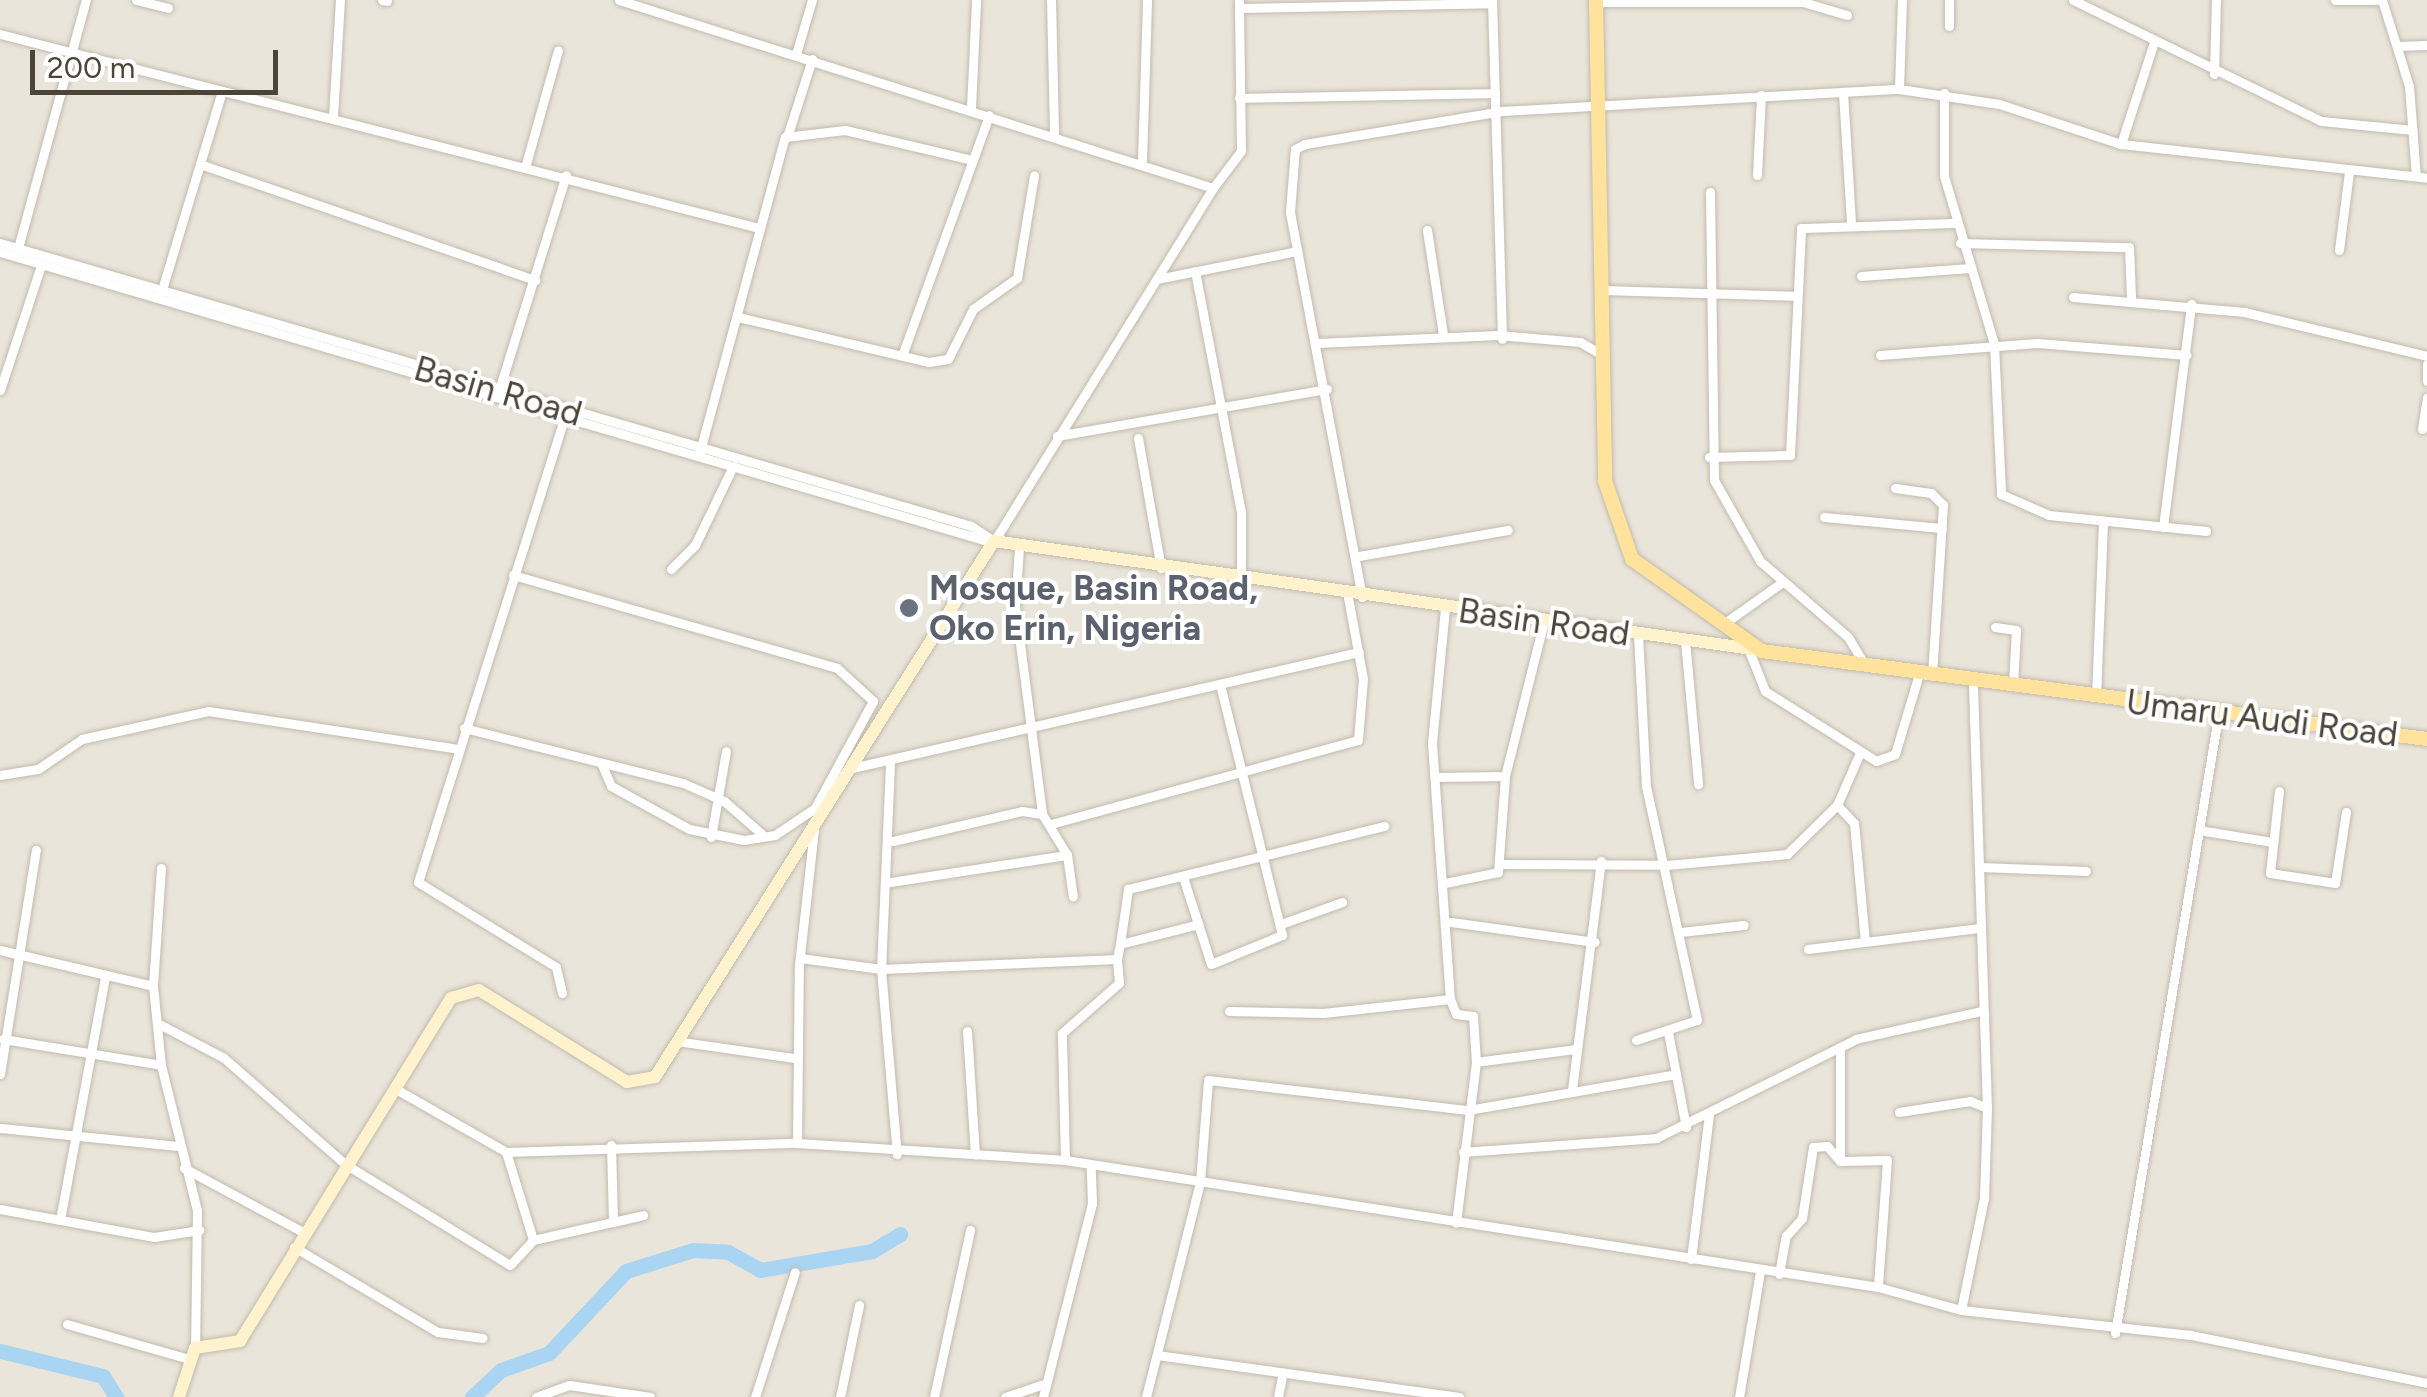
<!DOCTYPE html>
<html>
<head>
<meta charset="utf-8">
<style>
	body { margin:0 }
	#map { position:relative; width:2427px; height:1397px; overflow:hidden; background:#f6f3ec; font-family:Figtree,sans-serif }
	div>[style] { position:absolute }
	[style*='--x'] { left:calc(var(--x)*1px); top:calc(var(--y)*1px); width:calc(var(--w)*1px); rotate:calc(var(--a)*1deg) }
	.residential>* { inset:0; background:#eae5da }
	.river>* { height:15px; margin:-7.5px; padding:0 7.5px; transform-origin:7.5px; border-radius:7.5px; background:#a9d4f2 }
	.roads { filter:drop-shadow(0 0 2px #c2bbae) drop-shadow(0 0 2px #c2bbae) }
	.street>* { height:9px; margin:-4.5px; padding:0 4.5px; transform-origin:4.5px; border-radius:4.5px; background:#fff }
	.secondary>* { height:12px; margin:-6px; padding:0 6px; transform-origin:6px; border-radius:6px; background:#fff3cd }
	.primary>* { height:14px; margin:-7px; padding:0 7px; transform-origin:7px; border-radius:7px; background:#ffe39c }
	.dots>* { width:28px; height:28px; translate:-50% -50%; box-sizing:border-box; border:5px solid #fff; border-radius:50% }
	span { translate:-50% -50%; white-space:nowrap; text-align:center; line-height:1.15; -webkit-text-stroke:8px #fff; paint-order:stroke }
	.street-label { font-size:35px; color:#4b4439 }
	.worship-label { font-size:35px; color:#5b616d; font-weight:700 }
	.left { translate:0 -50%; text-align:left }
	.scale { position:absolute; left:30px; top:50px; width:248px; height:45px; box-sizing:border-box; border:5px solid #4b4439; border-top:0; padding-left:12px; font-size:30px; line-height:35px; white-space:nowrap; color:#4b4439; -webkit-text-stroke:8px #fff; paint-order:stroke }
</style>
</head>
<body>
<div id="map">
	<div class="residential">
		<div style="clip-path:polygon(0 0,2427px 0,2427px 1397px,0 1397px)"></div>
	</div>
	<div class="river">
		<div style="--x:0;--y:1351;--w:106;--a:13.6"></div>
		<div style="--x:103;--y:1376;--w:25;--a:58"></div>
		<div style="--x:472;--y:1397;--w:40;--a:-43"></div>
		<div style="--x:501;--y:1370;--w:51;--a:-19.5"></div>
		<div style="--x:549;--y:1353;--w:112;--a:-46.8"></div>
		<div style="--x:626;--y:1271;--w:70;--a:-17.4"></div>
		<div style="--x:693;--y:1250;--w:35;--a:3"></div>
		<div style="--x:728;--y:1252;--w:37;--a:29"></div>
		<div style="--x:760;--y:1270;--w:114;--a:-9.6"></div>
		<div style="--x:872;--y:1251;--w:33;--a:-31"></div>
	</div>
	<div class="roads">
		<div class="street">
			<div style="--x:136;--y:0;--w:33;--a:14"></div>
			<div style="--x:382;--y:0;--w:5;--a:11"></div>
			<div style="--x:619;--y:0;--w:623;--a:17.56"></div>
			<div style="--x:1213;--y:188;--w:415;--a:121.8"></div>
			<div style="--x:1051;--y:0;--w:134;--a:88.7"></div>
			<div style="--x:1492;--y:0;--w:339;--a:88.3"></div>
			<div style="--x:2073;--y:0;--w:276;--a:26"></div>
			<div style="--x:2321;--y:121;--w:92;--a:5.6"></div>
			<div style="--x:2335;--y:0;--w:41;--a:0"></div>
			<div style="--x:2382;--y:0;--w:90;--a:72.6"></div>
			<div style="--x:2409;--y:86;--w:90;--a:85.6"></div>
			<div style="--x:1596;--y:2;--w:207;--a:0"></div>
			<div style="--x:1803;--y:2;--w:46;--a:16.5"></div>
			<div style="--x:1240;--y:8;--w:252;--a:-1.1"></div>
			<div style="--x:1949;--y:26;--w:26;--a:-90"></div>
			<div style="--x:0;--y:34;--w:783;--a:14.34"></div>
			<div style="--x:2397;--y:46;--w:30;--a:-2"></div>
			<div style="--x:796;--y:54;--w:56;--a:-73.5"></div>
			<div style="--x:2214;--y:74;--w:74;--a:-88.5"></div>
			<div style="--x:1899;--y:89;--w:89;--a:-88.1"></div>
			<div style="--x:1843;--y:92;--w:131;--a:86.5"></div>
			<div style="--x:1944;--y:93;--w:83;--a:90"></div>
			<div style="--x:1944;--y:176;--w:175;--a:73.4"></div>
			<div style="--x:1994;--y:344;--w:150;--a:87.3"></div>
			<div style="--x:2001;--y:494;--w:52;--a:23.6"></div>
			<div style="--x:2049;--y:515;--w:158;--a:5.8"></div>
			<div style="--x:1239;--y:98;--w:256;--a:-1.1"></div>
			<div style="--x:971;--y:108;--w:108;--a:-87.3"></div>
			<div style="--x:333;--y:117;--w:117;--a:-86.6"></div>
			<div style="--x:787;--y:137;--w:82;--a:-72.2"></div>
			<div style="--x:2121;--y:144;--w:104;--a:-72.1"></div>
			<div style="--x:1142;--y:161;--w:161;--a:-88.2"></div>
			<div style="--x:200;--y:164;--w:355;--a:19.1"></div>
			<div style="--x:526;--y:164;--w:118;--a:-74.3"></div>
			<div style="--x:1757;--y:175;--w:80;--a:-87.1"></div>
			<div style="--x:1213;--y:188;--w:46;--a:-52.9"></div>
			<div style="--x:1241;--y:151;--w:151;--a:-90.8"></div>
			<div style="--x:1710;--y:192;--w:288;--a:89.2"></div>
			<div style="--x:1714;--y:480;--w:93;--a:60.4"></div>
			<div style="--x:1760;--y:561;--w:116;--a:40.8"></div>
			<div style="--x:1848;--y:637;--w:35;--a:59"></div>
			<div style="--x:1427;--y:230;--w:106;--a:81.3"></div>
			<div style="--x:0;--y:243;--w:1011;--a:16.25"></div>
			<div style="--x:971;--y:526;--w:27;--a:33"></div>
			<div style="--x:1960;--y:243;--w:169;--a:1.4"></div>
			<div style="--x:2129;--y:247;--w:50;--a:87.7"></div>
			<div style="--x:18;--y:248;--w:257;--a:-74.7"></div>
			<div style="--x:2339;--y:250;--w:79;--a:-82.7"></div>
			<div style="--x:0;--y:252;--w:1033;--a:16.31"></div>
			<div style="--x:1195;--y:271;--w:246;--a:79.2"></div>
			<div style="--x:1241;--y:513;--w:70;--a:90"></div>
			<div style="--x:1861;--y:276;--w:109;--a:-4.2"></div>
			<div style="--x:1157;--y:279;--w:143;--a:-11.3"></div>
			<div style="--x:1599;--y:290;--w:197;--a:1.7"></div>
			<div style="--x:161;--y:293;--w:211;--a:-73.2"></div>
			<div style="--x:2073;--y:297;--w:172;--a:5"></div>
			<div style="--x:2244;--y:312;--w:188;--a:13.5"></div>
			<div style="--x:738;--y:317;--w:196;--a:13.3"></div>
			<div style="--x:929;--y:362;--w:19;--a:-9"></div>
			<div style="--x:948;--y:359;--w:56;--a:-63.4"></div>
			<div style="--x:973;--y:309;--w:54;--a:-35.2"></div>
			<div style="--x:1017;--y:278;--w:104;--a:-80.6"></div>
			<div style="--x:1317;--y:343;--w:181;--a:-2.5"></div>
			<div style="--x:1498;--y:335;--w:82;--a:4.9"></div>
			<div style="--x:1580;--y:342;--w:24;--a:30"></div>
			<div style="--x:903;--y:353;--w:253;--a:-70.1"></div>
			<div style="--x:1880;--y:355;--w:157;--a:-4.4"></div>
			<div style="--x:2037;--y:343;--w:150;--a:4.6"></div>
			<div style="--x:2427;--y:364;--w:17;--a:90"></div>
			<div style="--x:0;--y:390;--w:132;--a:-71.8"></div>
			<div style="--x:499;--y:390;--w:225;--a:-72.7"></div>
			<div style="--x:2422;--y:429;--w:32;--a:-81"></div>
			<div style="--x:1057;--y:436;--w:274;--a:-9.9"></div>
			<div style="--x:1138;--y:438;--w:132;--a:80"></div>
			<div style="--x:700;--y:451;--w:325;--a:-74.9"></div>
			<div style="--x:785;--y:137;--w:60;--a:-6.7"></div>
			<div style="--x:845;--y:130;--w:126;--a:13.3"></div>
			<div style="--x:1709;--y:457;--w:81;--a:-1.4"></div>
			<div style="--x:1790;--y:455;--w:227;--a:-87.2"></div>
			<div style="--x:1801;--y:228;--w:154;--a:-1.9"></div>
			<div style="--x:1895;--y:488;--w:36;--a:8"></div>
			<div style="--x:1931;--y:493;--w:17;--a:45"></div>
			<div style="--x:1943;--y:505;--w:171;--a:93.7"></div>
			<div style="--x:1824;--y:517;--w:118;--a:5.4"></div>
			<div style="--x:2163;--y:527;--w:225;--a:-82.8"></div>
			<div style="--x:1019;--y:548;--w:57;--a:94"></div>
			<div style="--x:1015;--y:605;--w:211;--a:82.6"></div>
			<div style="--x:1042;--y:814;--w:48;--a:58.6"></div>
			<div style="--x:1067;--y:855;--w:42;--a:81.9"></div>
			<div style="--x:1359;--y:556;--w:151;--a:-9.9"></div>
			<div style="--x:671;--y:569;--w:34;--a:-45"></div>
			<div style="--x:695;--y:545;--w:88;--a:-64.3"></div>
			<div style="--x:513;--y:575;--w:337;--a:16"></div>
			<div style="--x:837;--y:668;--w:49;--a:42.5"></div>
			<div style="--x:873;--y:701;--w:122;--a:118.5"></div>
			<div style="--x:815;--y:808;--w:48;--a:146"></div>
			<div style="--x:775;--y:835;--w:31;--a:171"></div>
			<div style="--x:744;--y:840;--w:56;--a:-168.7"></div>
			<div style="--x:689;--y:829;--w:89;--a:-151.1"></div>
			<div style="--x:611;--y:786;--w:25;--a:-113"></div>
			<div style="--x:1362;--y:597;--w:392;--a:-100.6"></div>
			<div style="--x:1290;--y:212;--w:63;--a:-85.5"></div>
			<div style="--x:1295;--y:149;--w:11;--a:-27"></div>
			<div style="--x:1305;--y:144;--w:200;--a:-9.5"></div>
			<div style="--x:1502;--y:111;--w:398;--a:-3.2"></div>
			<div style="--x:1899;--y:89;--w:101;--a:8.5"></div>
			<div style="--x:1999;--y:104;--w:128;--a:18.2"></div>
			<div style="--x:2121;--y:144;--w:308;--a:6.3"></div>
			<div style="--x:1445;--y:608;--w:136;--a:95.5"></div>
			<div style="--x:1432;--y:743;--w:257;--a:86"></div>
			<div style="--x:1450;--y:999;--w:16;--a:68"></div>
			<div style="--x:1456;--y:1014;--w:17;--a:7"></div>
			<div style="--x:1473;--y:1016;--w:46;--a:86.3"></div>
			<div style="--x:1476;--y:1062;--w:162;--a:97.1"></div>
			<div style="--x:1722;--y:625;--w:72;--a:-35.4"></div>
			<div style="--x:1995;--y:627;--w:21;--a:8"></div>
			<div style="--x:2016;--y:630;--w:56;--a:93.1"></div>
			<div style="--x:1685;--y:640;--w:145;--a:84.8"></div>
			<div style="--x:1748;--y:648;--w:46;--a:68.4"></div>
			<div style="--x:1765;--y:691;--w:131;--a:32.2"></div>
			<div style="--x:1876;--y:761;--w:20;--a:-20"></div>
			<div style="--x:1895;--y:754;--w:84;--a:-73.3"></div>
			<div style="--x:2096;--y:697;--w:174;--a:-87.7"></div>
			<div style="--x:464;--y:728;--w:226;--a:14.1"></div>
			<div style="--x:683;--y:783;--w:45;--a:23.7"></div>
			<div style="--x:724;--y:801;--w:53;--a:41.2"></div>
			<div style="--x:890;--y:764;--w:205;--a:92.5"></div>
			<div style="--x:881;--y:969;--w:186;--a:85.1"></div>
			<div style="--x:852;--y:768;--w:520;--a:-12.89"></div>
			<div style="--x:0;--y:775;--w:38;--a:-9"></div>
			<div style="--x:38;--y:769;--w:53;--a:-34.3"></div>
			<div style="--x:82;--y:739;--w:129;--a:-12.5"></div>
			<div style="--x:208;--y:711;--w:253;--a:8.6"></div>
			<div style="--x:1435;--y:777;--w:70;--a:-0.8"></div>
			<div style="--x:2279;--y:791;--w:82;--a:96.3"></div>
			<div style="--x:2270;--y:873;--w:66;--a:8.7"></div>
			<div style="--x:2335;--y:883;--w:72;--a:-81.2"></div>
			<div style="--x:1837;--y:805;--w:25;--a:47"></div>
			<div style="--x:1854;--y:823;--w:119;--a:84.7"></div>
			<div style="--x:1051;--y:824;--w:318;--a:-15.3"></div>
			<div style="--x:1358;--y:740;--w:61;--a:-85.3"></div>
			<div style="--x:1363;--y:679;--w:83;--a:-100.4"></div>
			<div style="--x:2199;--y:830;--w:74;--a:9.3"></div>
			<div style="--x:711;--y:837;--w:87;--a:-80.1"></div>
			<div style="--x:893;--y:841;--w:132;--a:-13.1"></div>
			<div style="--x:1022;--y:811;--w:20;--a:9"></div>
			<div style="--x:1500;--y:864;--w:167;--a:0.3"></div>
			<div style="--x:1667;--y:865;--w:121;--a:-5.2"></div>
			<div style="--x:1787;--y:854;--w:70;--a:-44.4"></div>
			<div style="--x:1837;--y:805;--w:55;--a:-66.3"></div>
			<div style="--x:1980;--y:867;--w:106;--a:2.2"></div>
			<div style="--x:161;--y:868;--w:118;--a:93.9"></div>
			<div style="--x:153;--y:986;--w:79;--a:84.2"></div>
			<div style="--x:161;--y:1065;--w:149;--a:76.1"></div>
			<div style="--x:197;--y:1210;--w:138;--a:90.8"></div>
			<div style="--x:1184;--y:880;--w:88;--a:72.2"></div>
			<div style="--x:1211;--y:964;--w:77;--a:-22.2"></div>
			<div style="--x:1282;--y:935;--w:254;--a:-103.9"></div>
			<div style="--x:890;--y:882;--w:179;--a:-8.7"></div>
			<div style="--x:1445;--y:883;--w:54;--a:-11.7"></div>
			<div style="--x:1498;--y:872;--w:96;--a:-85.8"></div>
			<div style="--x:1505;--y:776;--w:160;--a:-75.9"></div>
			<div style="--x:1451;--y:922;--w:145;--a:7.9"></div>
			<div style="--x:1281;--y:924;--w:65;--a:-19.8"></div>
			<div style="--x:1681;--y:932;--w:63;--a:-6.3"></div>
			<div style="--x:1120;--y:944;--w:56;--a:-81.7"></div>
			<div style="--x:1128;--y:889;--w:264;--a:-13.8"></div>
			<div style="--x:1808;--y:949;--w:173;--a:-7"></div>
			<div style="--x:0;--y:950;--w:157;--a:13.2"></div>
			<div style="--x:800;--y:958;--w:82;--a:7.7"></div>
			<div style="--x:881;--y:969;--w:236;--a:-2.4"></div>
			<div style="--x:1117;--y:959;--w:15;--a:-79"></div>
			<div style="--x:1120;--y:944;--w:81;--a:-14.2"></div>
			<div style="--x:562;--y:993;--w:27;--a:-103"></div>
			<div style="--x:556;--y:967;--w:162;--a:-148.4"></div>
			<div style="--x:418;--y:882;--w:491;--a:-72.5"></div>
			<div style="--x:1229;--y:1011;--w:94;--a:1.2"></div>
			<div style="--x:1323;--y:1013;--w:128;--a:-6.3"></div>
			<div style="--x:159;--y:1024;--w:73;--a:27.6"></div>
			<div style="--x:224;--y:1058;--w:161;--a:41.2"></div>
			<div style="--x:345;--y:1164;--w:193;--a:31.5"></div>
			<div style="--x:510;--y:1265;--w:34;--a:-47"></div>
			<div style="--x:533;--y:1240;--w:82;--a:-12.7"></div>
			<div style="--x:967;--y:1031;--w:124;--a:86.3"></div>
			<div style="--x:1668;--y:1032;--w:97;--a:79.3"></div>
			<div style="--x:3;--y:1039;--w:160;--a:9.3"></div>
			<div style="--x:1636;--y:1040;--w:64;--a:-18.2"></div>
			<div style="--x:1697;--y:1020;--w:239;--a:-102.3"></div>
			<div style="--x:1646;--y:787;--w:152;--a:-93"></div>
			<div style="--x:676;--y:1041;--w:119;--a:8.2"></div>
			<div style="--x:1840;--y:1047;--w:114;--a:90"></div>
			<div style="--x:1476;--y:1062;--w:101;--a:-7.4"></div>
			<div style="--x:0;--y:1074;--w:227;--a:-80.9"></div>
			<div style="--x:394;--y:1088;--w:129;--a:29.7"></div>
			<div style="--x:506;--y:1152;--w:92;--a:72.9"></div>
			<div style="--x:1572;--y:1090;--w:231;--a:-82.8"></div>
			<div style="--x:1899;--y:1112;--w:72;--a:-8.8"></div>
			<div style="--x:1970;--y:1101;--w:18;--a:22"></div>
			<div style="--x:0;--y:1128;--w:179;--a:5.8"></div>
			<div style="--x:797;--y:1143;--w:178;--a:-89.4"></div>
			<div style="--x:799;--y:965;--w:136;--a:-83.7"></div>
			<div style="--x:611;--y:1145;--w:77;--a:88.5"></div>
			<div style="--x:613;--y:1222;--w:31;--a:-13"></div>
			<div style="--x:506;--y:1152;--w:291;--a:-1.8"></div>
			<div style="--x:797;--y:1143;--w:269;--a:3.6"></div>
			<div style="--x:1065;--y:1160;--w:823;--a:8.88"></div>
			<div style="--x:1878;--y:1287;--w:86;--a:15.5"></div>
			<div style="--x:1961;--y:1310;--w:231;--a:6.2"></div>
			<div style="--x:2191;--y:1335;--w:241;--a:11.5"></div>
			<div style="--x:1463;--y:1152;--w:194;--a:-4.1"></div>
			<div style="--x:1656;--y:1138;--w:223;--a:-26.3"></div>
			<div style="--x:1856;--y:1039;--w:128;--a:-12.6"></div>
			<div style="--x:1065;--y:1160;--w:127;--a:-91.4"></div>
			<div style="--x:1062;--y:1033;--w:76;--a:-41.3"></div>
			<div style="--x:1119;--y:983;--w:24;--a:-95"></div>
			<div style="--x:1840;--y:1161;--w:47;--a:-1.2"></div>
			<div style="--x:1887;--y:1160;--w:127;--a:94.1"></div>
			<div style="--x:184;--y:1168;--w:135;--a:28.3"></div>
			<div style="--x:0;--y:1209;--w:157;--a:10.3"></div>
			<div style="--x:154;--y:1237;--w:46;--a:-8.8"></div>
			<div style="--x:60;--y:1220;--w:247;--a:-79.5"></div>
			<div style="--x:294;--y:1247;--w:167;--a:30.6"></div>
			<div style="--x:438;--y:1332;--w:45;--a:7.6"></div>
			<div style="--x:1691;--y:1259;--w:145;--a:-82.9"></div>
			<div style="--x:1779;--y:1274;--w:39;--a:-80"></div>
			<div style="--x:1786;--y:1236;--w:24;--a:-48"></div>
			<div style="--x:1802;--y:1218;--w:72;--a:-81.2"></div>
			<div style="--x:1813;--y:1147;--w:14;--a:-4"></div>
			<div style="--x:1827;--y:1146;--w:20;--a:49"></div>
			<div style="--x:1961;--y:1310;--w:114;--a:-78.4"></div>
			<div style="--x:1984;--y:1198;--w:90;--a:-88.1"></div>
			<div style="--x:1987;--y:1108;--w:428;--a:-91.9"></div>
			<div style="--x:67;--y:1324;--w:127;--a:16"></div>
			<div style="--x:2115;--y:1333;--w:631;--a:-80.51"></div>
			<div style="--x:1157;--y:1355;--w:305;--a:7.9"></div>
			<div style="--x:536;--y:1397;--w:35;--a:-20"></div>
			<div style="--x:569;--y:1385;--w:82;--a:8.4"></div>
			<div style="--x:755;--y:1397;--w:131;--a:-72.3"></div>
			<div style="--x:840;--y:1397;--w:94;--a:-78.3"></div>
			<div style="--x:934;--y:1397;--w:171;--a:-77.8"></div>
			<div style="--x:1005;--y:1397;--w:41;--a:-18.4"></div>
			<div style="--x:1043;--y:1397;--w:199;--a:-75.8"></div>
			<div style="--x:1092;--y:1204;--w:38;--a:-92"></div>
			<div style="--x:1146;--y:1397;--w:222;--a:-75.9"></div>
			<div style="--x:1200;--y:1182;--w:102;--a:-85.5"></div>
			<div style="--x:1208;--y:1080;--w:262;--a:6.6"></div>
			<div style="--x:1468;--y:1110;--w:211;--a:-9.8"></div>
			<div style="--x:1278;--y:1397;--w:25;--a:-79"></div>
			<div style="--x:1739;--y:1397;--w:128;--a:-80.5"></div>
		</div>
		<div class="secondary">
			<div style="--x:179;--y:1397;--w:52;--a:-71.9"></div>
			<div style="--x:195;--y:1348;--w:46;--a:-8.8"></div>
			<div style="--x:240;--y:1341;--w:403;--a:-58.4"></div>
			<div style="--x:451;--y:998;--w:29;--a:-16"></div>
			<div style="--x:479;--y:990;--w:174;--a:31.9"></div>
			<div style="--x:627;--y:1082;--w:28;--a:-10"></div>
			<div style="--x:655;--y:1077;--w:634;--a:-57.69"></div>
			<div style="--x:994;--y:541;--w:773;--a:8.11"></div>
		</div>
		<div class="primary">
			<div style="--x:1596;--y:0;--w:481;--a:88.9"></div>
			<div style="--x:1605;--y:481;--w:83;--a:70.9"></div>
			<div style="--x:1632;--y:559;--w:159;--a:35.3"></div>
			<div style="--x:1762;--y:651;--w:671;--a:7.54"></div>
		</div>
	</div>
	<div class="dots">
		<div style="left:909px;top:608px;background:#6b7280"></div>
	</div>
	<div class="street-label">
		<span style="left:498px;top:391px;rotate:16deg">Basin Road</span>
		<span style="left:1544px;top:622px;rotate:8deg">Basin Road</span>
		<span style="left:2262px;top:718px;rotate:7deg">Umaru Audi Road</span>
	</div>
	<div class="worship-label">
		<span class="left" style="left:929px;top:608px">Mosque, Basin Road,<br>Oko Erin, Nigeria</span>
	</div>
	<div class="scale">200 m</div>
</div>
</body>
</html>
